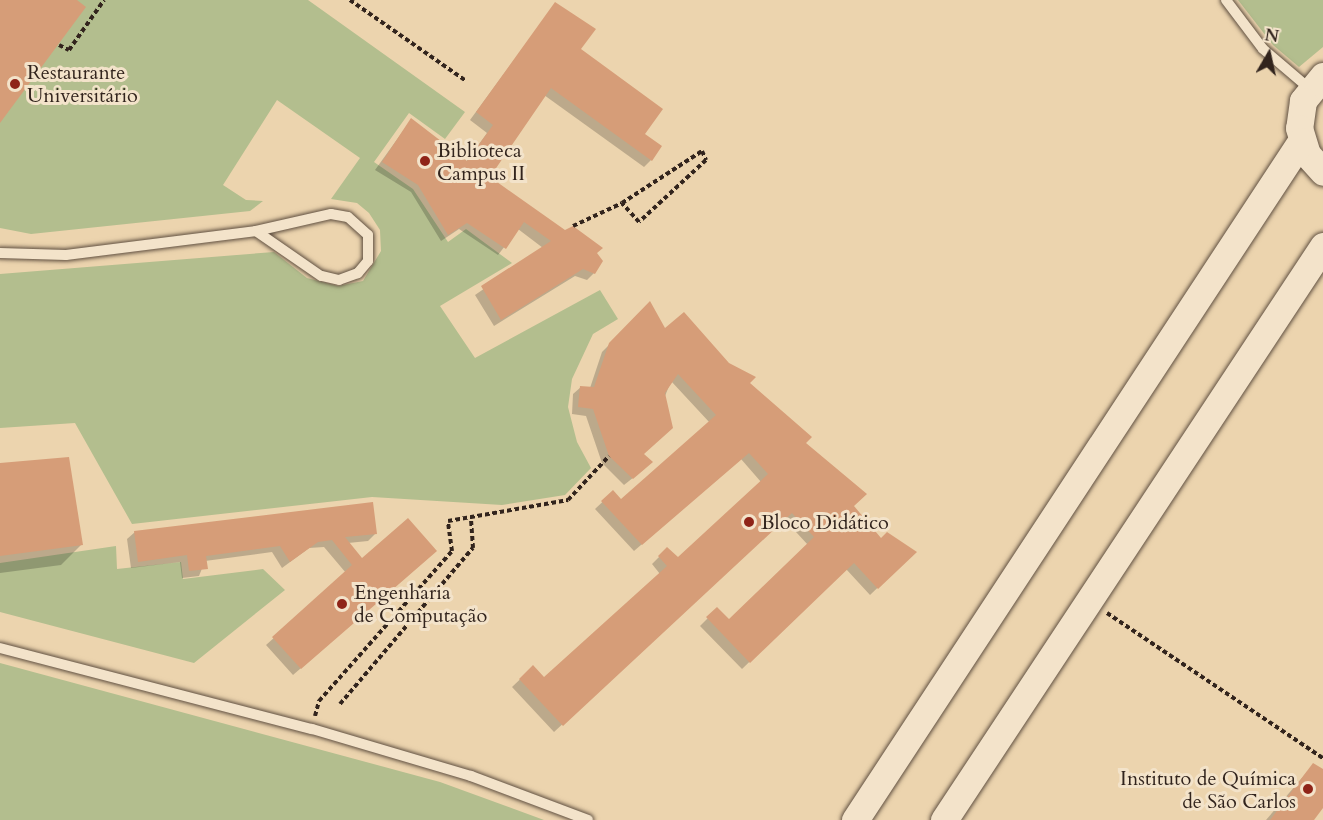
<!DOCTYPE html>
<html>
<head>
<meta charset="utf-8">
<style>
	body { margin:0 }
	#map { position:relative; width:1323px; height:820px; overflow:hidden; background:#ecd4ae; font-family:Cardo,serif }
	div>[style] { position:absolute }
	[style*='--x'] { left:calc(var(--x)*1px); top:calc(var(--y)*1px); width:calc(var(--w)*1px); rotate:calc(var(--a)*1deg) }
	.green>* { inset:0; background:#b3be8e }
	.shadow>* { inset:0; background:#0003 }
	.building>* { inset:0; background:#d69d78 }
	.path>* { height:4px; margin-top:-2px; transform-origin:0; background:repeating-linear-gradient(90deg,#32241d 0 4.5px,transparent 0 7.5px) }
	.roads { filter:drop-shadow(0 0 2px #605041) drop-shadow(0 0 2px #605041) }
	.service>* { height:10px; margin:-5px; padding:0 5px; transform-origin:5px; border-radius:5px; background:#f3e3ca }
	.tertiary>* { height:27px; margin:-13.5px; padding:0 13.5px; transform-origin:13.5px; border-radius:13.5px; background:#f3e3ca }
	.dots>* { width:16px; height:16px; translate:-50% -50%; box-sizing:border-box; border:3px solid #f3e3ca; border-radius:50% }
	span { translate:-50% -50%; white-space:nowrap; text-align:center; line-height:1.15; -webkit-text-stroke:6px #f3e3ca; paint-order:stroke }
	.poi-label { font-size:20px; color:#32241d }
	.left { translate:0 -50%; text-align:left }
	.right { translate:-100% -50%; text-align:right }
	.north { position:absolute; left:1239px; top:24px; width:60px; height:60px; -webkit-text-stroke:4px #f3e3ca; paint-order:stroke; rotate:9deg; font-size:16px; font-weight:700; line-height:24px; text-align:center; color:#32241d }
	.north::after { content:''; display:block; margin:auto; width:21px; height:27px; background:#32241d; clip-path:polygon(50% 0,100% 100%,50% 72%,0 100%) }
</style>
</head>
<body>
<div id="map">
	<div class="green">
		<div style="clip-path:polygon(0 0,308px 0,465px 112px,445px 139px,409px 113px,374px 162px,413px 189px,448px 242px,466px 229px,512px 263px,440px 306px,475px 358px,600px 290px,618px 319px,593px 334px,572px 379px,568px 407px,577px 442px,591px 468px,565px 495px,502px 505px,372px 497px,132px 524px,75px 423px,0 428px,0 274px,274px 252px,307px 278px,338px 286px,363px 281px,381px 251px,380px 230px,369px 213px,357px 203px,331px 199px,360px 158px,277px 100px,223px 185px,246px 200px,263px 201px,250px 211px,31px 234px,0 228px)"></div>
		<div style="clip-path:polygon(1238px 0,1323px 0,1323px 47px,1299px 67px,1273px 45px)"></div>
		<div style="clip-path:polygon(116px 546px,117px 569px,181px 562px,183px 579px,263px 569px,285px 590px,194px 663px,0 612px,0 563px)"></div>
		<div style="clip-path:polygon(0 663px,440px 782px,544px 820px,0 820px)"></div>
	</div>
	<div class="shadow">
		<div style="clip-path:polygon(555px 4px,579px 49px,643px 135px,651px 160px,644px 167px,544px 95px,488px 178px,596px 253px,594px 273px,587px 280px,575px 276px,494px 326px,475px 295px,543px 248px,518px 229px,498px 255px,459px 229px,441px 241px,411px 192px,375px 170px,411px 120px,466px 162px,487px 133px,470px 120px)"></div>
		<div style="clip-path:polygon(650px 304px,664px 330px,728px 364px,748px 383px,881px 540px,915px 552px,870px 595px,846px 569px,742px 669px,700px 626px,717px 609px,729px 621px,808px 545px,784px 519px,554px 732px,512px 687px,533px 667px,544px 679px,660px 574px,652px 564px,667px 549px,678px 559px,761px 482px,741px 459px,634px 551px,595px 509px,613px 492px,621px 501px,710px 423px,671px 381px,642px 454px,644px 469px,624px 485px,602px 463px,586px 416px,572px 414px,573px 394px,581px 387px,590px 388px,602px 352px)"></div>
		<div style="clip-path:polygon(0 465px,81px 545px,61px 565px,0 573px)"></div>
		<div style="clip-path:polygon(135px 532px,375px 534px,368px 541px,348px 543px,362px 560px,428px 558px,293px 675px,266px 645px,346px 573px,324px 547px,309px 548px,282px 568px,272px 552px,205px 561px,199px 576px,182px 578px,180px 562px,131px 568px,127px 539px)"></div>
		<div style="clip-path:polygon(1313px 765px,1323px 771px,1323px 805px,1312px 820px,1266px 820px)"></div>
	</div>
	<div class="building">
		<div style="clip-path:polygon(0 0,77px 0,86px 7px,0 123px)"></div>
		<div style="clip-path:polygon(555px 2px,596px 29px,581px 49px,663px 109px,645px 134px,662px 146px,652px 161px,551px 88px,490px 177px,565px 230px,573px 226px,603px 248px,597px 253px,603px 261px,595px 274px,583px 269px,501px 320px,481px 286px,551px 241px,524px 222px,506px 249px,467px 223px,448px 235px,418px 185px,382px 162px,411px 118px,467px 161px,493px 125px,476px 112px)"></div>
		<div style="clip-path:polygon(650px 301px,665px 328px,684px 312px,729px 363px,756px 377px,750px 383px,812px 437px,806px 443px,867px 494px,854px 506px,881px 538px,887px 532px,917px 552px,878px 589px,854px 563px,750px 663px,706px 617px,717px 607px,729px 619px,814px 537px,792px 513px,563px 726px,519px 679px,533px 665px,544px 677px,667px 566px,658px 556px,667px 547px,678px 557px,768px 474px,749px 453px,642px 545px,601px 501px,613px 490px,621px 499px,716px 415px,678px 374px,665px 393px,673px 428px,644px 454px,653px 462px,633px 479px,609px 456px,593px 409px,578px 407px,580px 386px,594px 387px,609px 343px)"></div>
		<div style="clip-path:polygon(69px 457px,83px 545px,0 556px,0 463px)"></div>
		<div style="clip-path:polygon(373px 502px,377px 534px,345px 537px,362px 558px,408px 518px,437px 551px,301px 669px,272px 637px,352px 565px,332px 540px,318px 542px,290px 562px,280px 546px,206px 556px,208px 569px,189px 571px,187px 555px,138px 562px,134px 531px)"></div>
		<div style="clip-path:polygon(1313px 763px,1323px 769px,1323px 808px,1314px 820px,1270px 820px)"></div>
	</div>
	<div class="path">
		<div style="--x:350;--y:0;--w:141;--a:34.9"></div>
		<div style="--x:59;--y:45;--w:11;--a:27"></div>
		<div style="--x:69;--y:50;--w:61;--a:-55"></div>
		<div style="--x:573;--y:226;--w:54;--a:-25.1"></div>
		<div style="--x:622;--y:203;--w:95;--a:-33"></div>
		<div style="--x:702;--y:151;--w:10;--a:66"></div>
		<div style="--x:706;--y:160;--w:91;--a:137.2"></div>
		<div style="--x:639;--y:222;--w:25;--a:-132"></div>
		<div style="--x:1107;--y:613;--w:260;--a:33.9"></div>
		<div style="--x:340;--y:704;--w:205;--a:-49.6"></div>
		<div style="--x:473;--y:548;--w:30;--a:-94"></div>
		<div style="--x:315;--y:716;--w:16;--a:-75"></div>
		<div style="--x:319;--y:701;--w:200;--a:-48.4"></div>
		<div style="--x:452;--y:551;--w:30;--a:-98"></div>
		<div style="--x:448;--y:521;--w:122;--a:-9.9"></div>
		<div style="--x:568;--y:500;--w:60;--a:-47"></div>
	</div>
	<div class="roads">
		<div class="service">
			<div style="--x:1226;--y:0;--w:61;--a:52.9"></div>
			<div style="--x:1263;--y:49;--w:62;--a:40.4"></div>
			<div style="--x:0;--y:253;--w:66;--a:1.7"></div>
			<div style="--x:66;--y:255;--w:192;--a:-7.2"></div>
			<div style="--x:256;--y:231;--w:77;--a:-12.8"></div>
			<div style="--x:331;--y:214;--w:17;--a:10"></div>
			<div style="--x:348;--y:217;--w:27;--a:42"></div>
			<div style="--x:368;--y:235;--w:26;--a:90"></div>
			<div style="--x:368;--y:261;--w:16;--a:130"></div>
			<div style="--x:358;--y:273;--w:20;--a:160"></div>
			<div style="--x:339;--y:280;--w:18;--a:-167"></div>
			<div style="--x:321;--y:276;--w:79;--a:-145.3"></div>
			<div style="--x:0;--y:648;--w:322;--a:14.6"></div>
			<div style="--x:312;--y:729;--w:166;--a:16.5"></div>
			<div style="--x:471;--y:776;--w:125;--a:20.6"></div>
		</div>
		<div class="tertiary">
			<div style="--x:1323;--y:76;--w:32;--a:129"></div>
			<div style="--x:1303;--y:101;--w:27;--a:98"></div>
			<div style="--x:1299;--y:128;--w:27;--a:73"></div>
			<div style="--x:1307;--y:154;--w:24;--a:48"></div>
			<div style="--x:855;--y:820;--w:812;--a:-56.7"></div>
			<div style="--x:944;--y:820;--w:688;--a:-56.56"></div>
		</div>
	</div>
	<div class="dots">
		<div style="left:15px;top:84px;background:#8f2418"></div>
		<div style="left:425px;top:161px;background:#8f2418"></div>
		<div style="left:749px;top:522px;background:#8f2418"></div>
		<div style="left:342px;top:604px;background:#8f2418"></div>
		<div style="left:1308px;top:789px;background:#8f2418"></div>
	</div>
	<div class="poi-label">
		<span class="left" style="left:27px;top:84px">Restaurante<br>Universitário</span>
		<span class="left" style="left:437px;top:162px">Biblioteca<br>Campus II</span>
		<span class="left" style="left:761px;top:522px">Bloco Didático</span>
		<span class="left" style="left:354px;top:604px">Engenharia<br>de Computação</span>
		<span class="right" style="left:1296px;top:790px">Instituto de Química<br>de São Carlos</span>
	</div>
	<div class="north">N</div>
</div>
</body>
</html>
